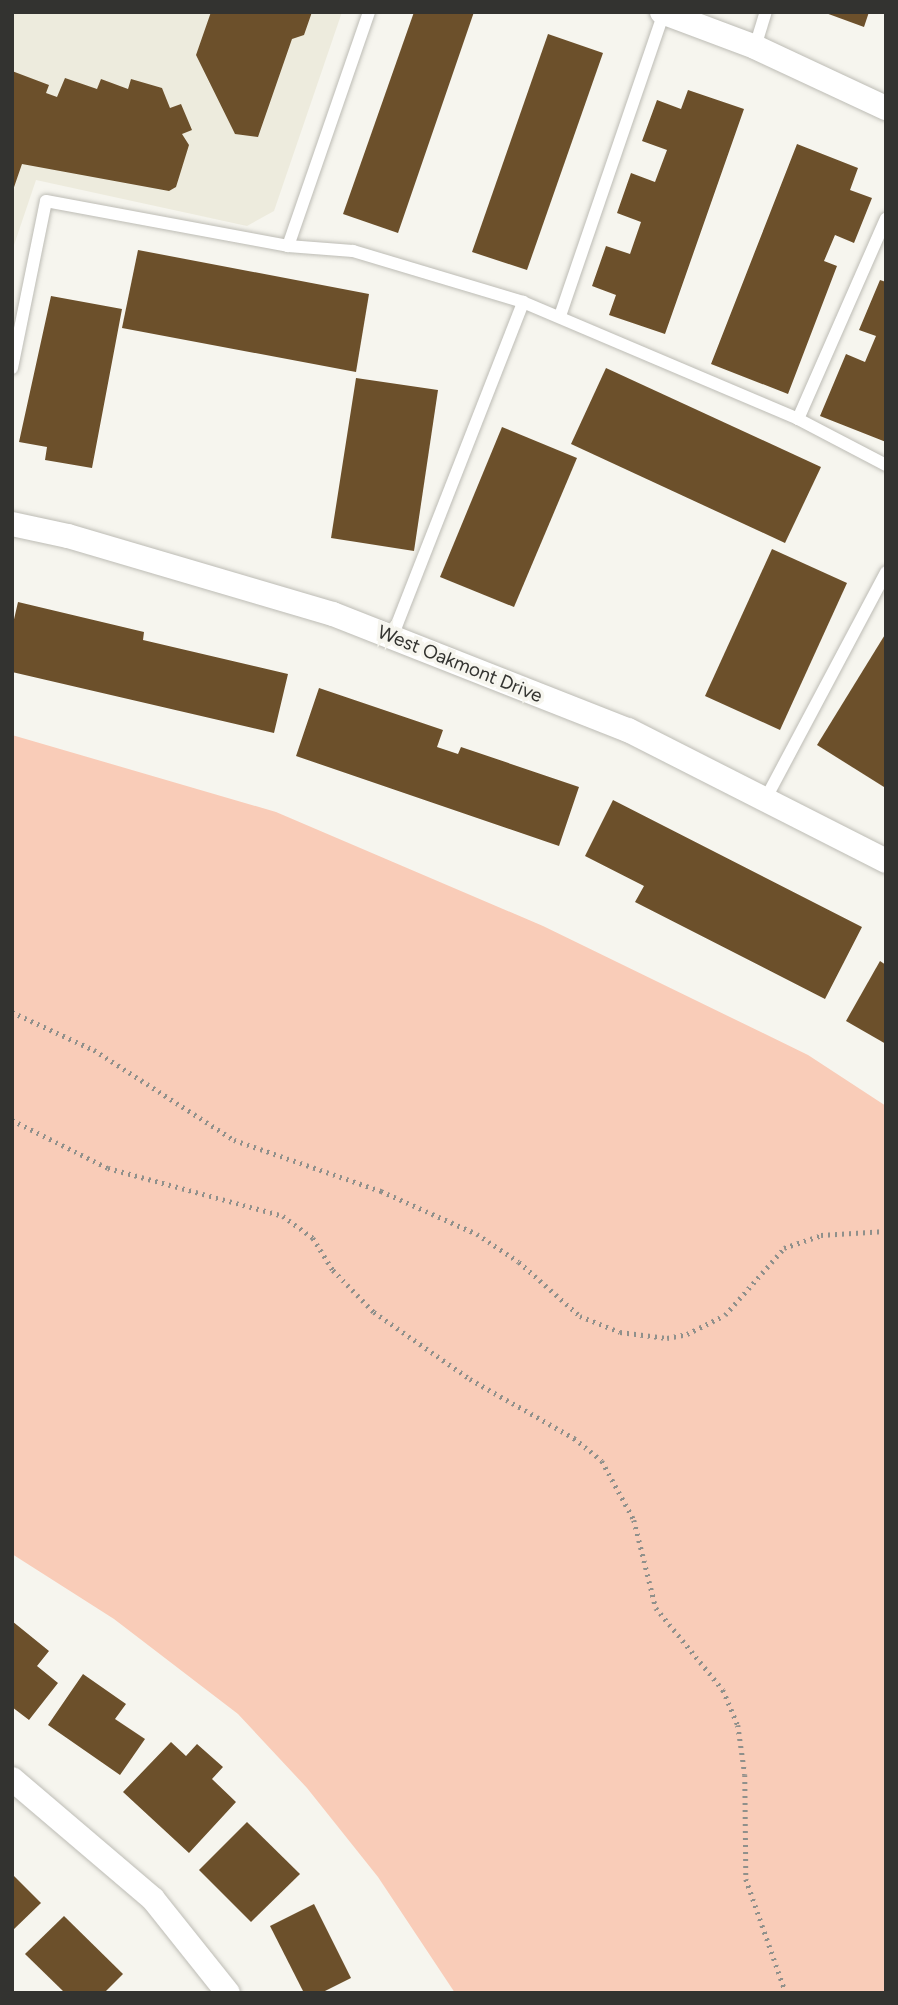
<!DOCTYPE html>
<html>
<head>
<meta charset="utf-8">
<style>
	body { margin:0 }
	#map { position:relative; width:898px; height:2005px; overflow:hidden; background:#f6f5ee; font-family:Figtree,sans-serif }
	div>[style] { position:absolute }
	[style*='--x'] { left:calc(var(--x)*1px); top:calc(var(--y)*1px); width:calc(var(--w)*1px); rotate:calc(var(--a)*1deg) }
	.built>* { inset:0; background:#edebdd }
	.green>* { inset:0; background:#f9ccb8 }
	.building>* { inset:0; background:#6c502b }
	.path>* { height:4.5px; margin-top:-2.25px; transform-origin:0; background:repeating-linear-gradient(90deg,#90908b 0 2px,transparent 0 7px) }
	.roads { filter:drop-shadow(0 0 2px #bdbcb5) drop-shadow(0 0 2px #bdbcb5) }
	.service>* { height:12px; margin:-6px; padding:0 6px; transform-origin:6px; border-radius:6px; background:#fff }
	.minor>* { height:24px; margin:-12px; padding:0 12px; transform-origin:12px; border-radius:12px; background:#fff }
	span { translate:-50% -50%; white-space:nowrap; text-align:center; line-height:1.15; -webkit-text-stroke:7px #f6f5ee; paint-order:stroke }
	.street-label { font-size:19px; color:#333330 }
	.frame { position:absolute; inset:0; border:14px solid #333330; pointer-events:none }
</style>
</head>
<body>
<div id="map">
	<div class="built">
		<div style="clip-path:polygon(12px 12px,342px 12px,274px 211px,247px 226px,36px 180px,12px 251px)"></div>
	</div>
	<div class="green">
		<div style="clip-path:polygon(12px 735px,276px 812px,543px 926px,808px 1055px,886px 1106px,886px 1993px,455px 1993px,378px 1877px,307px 1788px,238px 1714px,114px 1619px,12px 1554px)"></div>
	</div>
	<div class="building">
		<div style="clip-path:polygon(211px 12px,312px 12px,304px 35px,292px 39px,258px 137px,235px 134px,196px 55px)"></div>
		<div style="clip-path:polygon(414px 12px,474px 12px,398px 233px,343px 214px)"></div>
		<div style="clip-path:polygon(823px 12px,869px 12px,864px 27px)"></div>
		<div style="clip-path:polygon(548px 34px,603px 53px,527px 270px,472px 252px)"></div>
		<div style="clip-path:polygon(12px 71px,49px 85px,46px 93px,57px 97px,65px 78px,97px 89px,101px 79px,128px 89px,131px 79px,162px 88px,170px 108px,181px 104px,192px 130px,182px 134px,189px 145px,176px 187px,169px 191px,22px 164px,12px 193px)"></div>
		<div style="clip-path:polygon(688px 90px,744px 109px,665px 334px,609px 315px,616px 295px,592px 286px,606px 246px,630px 254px,641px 222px,617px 213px,631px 173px,655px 182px,667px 150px,642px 141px,657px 100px,681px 109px)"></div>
		<div style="clip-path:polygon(797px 144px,858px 168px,850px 190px,872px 198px,854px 243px,835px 235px,824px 261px,837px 266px,788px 394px,711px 364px)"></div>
		<div style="clip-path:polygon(138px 250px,369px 294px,356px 372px,122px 328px)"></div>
		<div style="clip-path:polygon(880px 280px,886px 282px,886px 442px,820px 416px,846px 354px,865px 362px,876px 336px,859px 330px)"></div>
		<div style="clip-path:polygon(51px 296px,122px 309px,92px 468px,45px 460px,47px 447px,19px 442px)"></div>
		<div style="clip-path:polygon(606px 368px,821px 467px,785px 543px,571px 444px)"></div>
		<div style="clip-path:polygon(356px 378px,438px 390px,414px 551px,331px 538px)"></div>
		<div style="clip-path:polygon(502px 427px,577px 458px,514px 607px,440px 577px)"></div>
		<div style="clip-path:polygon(772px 549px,847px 583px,780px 730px,705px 696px)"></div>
		<div style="clip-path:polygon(18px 602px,144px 632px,143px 640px,288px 674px,274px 733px,12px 672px,12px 628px)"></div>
		<div style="clip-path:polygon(886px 633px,886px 784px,884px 787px,817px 745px)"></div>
		<div style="clip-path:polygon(319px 688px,443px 730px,437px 747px,458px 754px,461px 747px,579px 787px,559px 846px,296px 756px)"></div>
		<div style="clip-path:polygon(613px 800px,862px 927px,825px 999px,635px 902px,644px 886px,585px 856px)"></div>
		<div style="clip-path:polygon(880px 961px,886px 965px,886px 1044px,846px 1021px)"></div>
		<div style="clip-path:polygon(12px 1621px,49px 1651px,37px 1666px,58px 1683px,29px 1720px,12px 1707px)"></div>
		<div style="clip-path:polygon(83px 1674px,126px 1704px,115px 1719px,145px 1739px,120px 1775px,48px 1725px)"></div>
		<div style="clip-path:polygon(171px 1742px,186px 1756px,197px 1744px,223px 1767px,212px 1779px,236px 1802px,189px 1853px,123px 1792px)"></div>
		<div style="clip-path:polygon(247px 1822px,300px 1874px,251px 1922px,199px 1870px)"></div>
		<div style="clip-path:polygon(12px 1874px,41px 1903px,12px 1931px)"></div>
		<div style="clip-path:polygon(314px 1904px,351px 1978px,321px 1993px,304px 1993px,270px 1926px)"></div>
		<div style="clip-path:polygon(64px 1916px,123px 1974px,104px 1993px,65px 1993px,25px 1954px)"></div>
	</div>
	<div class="path">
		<div style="--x:12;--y:1012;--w:90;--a:24.9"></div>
		<div style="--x:94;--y:1050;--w:166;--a:32.7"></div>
		<div style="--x:234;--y:1140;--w:156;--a:19.1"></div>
		<div style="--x:381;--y:1191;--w:105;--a:24.1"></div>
		<div style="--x:477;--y:1234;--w:50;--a:33.7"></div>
		<div style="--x:519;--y:1262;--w:81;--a:41.5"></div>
		<div style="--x:580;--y:1316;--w:43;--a:21.8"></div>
		<div style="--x:620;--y:1332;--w:47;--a:7.3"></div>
		<div style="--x:667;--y:1338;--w:20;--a:-11"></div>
		<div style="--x:687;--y:1334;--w:42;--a:-26.6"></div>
		<div style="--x:725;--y:1315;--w:89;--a:-48.6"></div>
		<div style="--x:784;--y:1248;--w:39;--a:-19"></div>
		<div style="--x:821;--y:1235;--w:65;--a:-3.5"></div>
		<div style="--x:12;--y:1120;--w:107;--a:26.6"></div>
		<div style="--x:108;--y:1168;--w:181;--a:15.3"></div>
		<div style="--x:283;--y:1216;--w:37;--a:36"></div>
		<div style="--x:313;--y:1238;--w:38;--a:58"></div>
		<div style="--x:333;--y:1270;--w:59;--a:45.7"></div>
		<div style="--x:374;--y:1312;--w:117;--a:34.9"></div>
		<div style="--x:470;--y:1379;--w:120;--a:29.6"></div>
		<div style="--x:574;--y:1438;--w:36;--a:39"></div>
		<div style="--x:602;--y:1461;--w:67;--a:61.5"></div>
		<div style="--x:634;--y:1520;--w:91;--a:76"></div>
		<div style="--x:656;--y:1608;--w:106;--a:50.7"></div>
		<div style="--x:723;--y:1690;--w:38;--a:67"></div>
		<div style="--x:738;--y:1725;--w:50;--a:82"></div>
		<div style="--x:745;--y:1775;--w:104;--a:89.4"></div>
		<div style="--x:746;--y:1879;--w:121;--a:70.7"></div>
	</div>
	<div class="roads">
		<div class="service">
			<div style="--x:755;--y:47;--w:37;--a:-73"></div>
			<div style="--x:288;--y:246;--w:248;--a:-70.9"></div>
			<div style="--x:560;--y:316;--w:320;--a:-71.1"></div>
			<div style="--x:12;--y:368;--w:170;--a:-78.5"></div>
			<div style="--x:46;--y:201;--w:246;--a:10.5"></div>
			<div style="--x:288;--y:246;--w:65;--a:4.4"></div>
			<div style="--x:353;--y:251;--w:177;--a:16.7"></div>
			<div style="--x:523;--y:302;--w:299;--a:23"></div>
			<div style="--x:798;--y:419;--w:99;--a:27.6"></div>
			<div style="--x:798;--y:419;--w:219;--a:-66.3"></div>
			<div style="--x:392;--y:637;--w:360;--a:-68.6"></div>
			<div style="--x:765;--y:800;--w:258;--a:-62"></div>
		</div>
		<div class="minor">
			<div style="--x:662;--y:12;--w:99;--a:20.6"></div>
			<div style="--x:755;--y:47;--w:145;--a:25"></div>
			<div style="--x:12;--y:524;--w:57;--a:12.1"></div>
			<div style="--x:68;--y:536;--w:276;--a:16.4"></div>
			<div style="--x:333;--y:614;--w:317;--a:21.5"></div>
			<div style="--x:628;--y:730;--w:289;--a:26.9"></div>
			<div style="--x:12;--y:1779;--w:185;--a:40.4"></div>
			<div style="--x:153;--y:1899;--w:120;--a:51.4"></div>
		</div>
	</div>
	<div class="street-label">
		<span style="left:460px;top:664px;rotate:22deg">West Oakmont Drive</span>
	</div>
	<div class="frame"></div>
</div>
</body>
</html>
